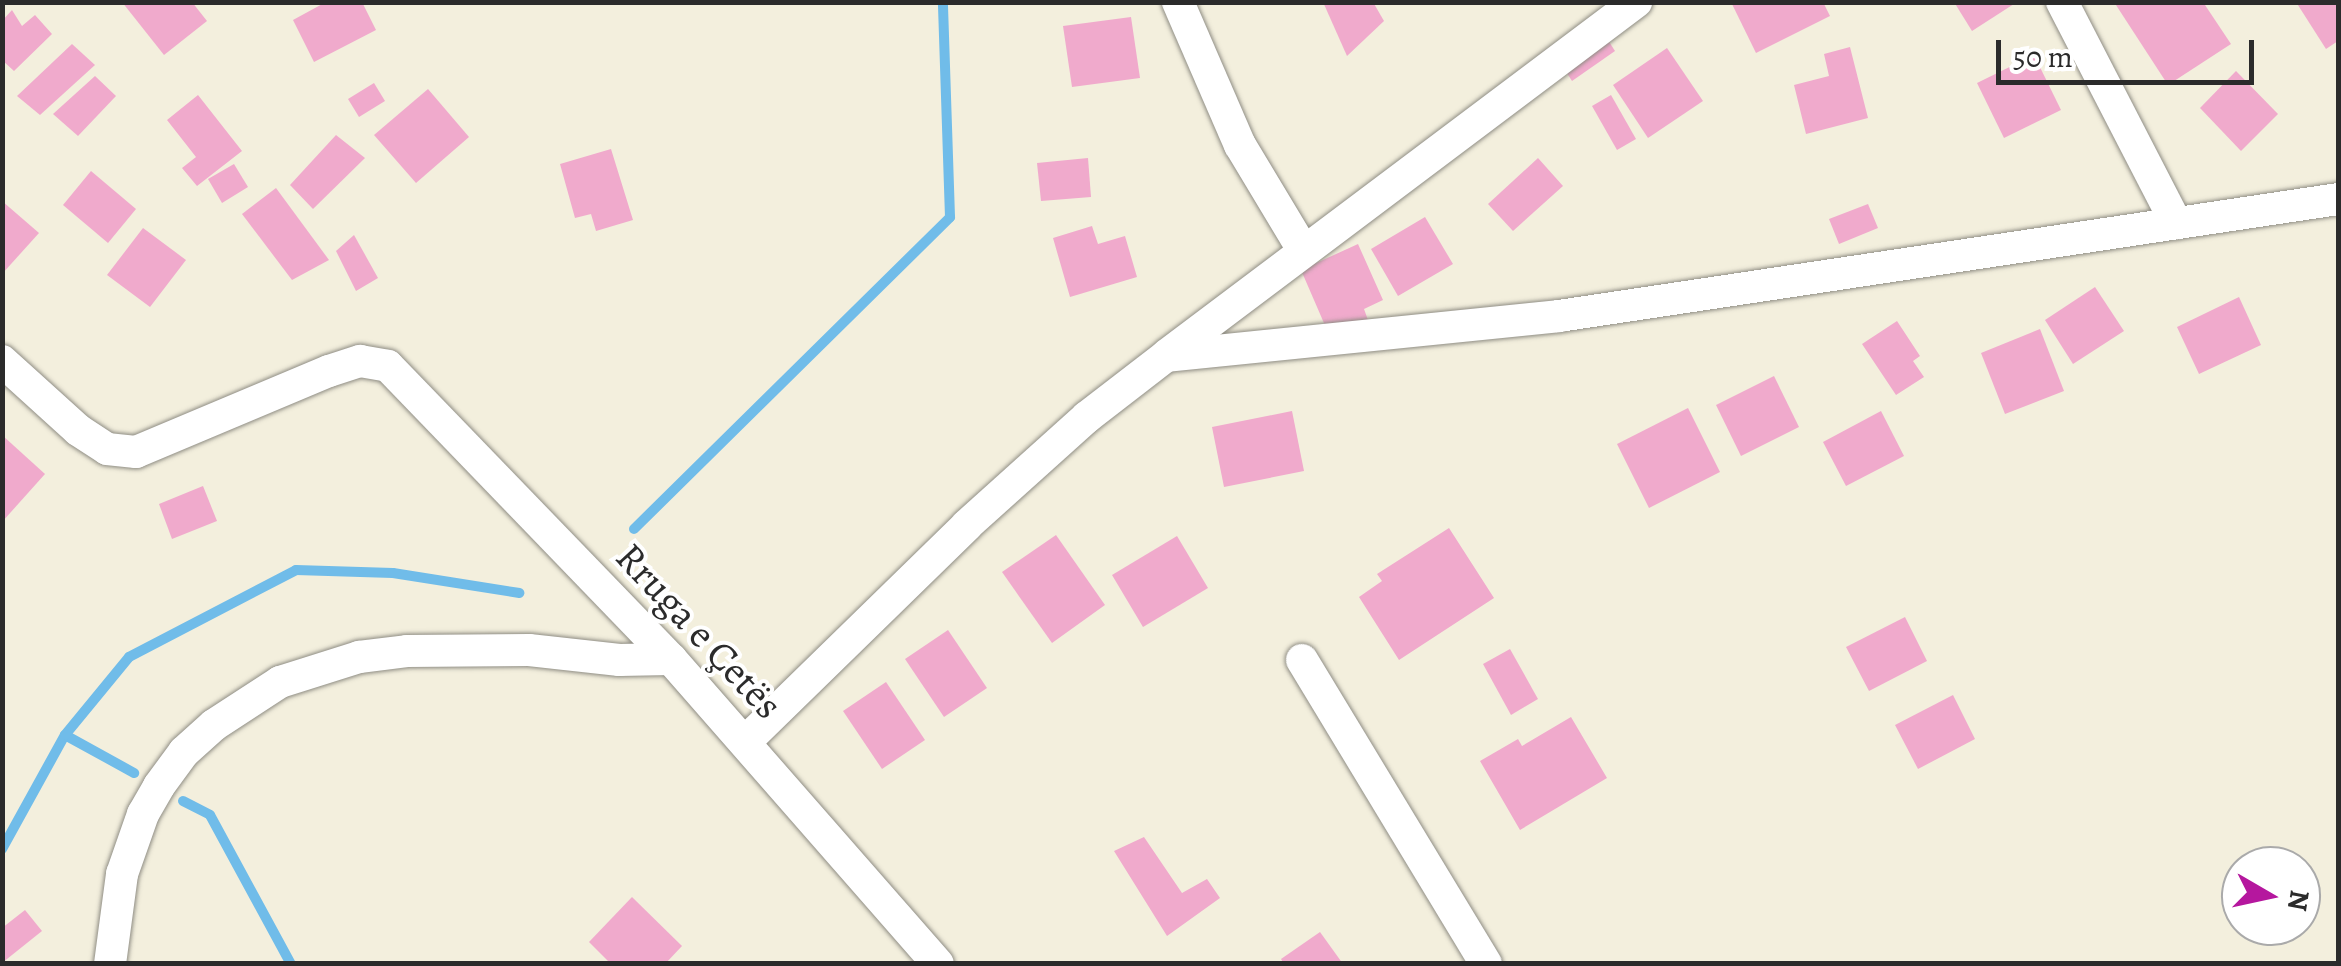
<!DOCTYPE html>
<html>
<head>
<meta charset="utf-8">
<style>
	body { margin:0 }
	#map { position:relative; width:2341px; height:966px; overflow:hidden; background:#f3efdd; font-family:Alegreya,serif }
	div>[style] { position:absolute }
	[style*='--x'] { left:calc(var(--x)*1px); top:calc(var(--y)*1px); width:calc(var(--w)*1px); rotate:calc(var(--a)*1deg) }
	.stream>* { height:10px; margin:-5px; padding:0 5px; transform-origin:5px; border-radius:5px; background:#70bce9 }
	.building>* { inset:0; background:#f0aacc }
	.roads { filter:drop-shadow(0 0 2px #8f8d84) drop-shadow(0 0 2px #8f8d84) }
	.street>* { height:32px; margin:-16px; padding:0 16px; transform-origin:16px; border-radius:16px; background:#fff }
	span { translate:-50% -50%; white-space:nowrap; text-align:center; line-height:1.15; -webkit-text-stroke:8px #fff; paint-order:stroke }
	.street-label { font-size:40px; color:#2b2b2b }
	.frame { position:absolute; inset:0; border:5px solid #2b2b2b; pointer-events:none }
	.north { position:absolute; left:2221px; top:846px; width:100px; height:100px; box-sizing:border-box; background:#fff; border:2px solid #aaa; border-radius:50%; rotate:99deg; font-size:28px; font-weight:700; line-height:40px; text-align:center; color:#2b2b2b }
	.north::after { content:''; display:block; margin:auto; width:35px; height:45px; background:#b5179e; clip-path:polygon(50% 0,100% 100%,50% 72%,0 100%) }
	.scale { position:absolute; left:1996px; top:40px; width:258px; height:45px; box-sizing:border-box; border:5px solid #2b2b2b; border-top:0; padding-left:12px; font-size:30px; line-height:35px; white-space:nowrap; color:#2b2b2b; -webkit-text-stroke:8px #fff; paint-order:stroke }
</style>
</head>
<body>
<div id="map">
	<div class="stream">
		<div style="--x:634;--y:529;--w:444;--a:-44.6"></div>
		<div style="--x:950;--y:217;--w:215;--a:-91.9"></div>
		<div style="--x:65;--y:735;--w:79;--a:28.8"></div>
		<div style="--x:183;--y:801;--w:30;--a:27"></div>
		<div style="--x:210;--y:815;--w:170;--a:61.5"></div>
		<div style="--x:2;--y:849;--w:130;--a:-61.1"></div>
		<div style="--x:65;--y:735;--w:101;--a:-50.6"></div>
		<div style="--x:129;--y:657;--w:188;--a:-27.5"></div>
		<div style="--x:296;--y:570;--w:97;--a:1.8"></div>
		<div style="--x:393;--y:573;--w:128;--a:9"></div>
	</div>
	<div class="building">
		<div style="clip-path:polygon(122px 2px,192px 2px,207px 21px,164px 55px)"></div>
		<div style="clip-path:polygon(326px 2px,362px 2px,376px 30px,314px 62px,293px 20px)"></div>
		<div style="clip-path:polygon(1323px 2px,1373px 2px,1384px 21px,1347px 56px)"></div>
		<div style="clip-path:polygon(1731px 2px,1823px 2px,1830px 16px,1756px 53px)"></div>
		<div style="clip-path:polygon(1954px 2px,2017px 2px,1972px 31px)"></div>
		<div style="clip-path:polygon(2114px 2px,2203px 2px,2231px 44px,2168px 85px)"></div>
		<div style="clip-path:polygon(2296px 2px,2338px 2px,2338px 41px,2326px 49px)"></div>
		<div style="clip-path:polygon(12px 10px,22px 26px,35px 15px,52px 34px,14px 71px,2px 60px,2px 21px)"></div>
		<div style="clip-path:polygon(1131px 17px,1140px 78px,1072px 87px,1063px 26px)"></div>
		<div style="clip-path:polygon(1604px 34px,1615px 51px,1572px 81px,1561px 64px)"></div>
		<div style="clip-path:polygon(72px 44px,95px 65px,40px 115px,17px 96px)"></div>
		<div style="clip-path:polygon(1850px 47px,1868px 118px,1806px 134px,1794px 85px,1829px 76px,1824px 54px)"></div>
		<div style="clip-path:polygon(1667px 48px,1703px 101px,1648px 138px,1613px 85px)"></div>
		<div style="clip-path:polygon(2034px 55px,2061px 110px,2004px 138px,1977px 83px)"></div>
		<div style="clip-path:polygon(2236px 71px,2278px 114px,2241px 151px,2200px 108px)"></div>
		<div style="clip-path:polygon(95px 76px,116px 96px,78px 136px,53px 114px)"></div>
		<div style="clip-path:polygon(374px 83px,385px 101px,359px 117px,348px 99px)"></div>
		<div style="clip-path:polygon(428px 89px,469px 137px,416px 183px,374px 135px)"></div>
		<div style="clip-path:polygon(198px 95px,242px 151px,197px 186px,182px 168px,196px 157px,167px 120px)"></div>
		<div style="clip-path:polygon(1611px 95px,1636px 139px,1617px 150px,1592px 106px)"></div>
		<div style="clip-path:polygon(336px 135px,365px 158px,313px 209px,290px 185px)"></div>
		<div style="clip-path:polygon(611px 149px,633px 220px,596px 231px,591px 214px,575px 218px,560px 164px)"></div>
		<div style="clip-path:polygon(1088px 158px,1091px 197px,1041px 201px,1037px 163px)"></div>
		<div style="clip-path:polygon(1538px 158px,1563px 186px,1513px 231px,1488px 204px)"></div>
		<div style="clip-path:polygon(234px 164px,248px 187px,222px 203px,208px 179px)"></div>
		<div style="clip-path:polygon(91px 171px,136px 209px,108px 243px,63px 205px)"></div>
		<div style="clip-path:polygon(276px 188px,329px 260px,292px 280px,242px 214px)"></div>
		<div style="clip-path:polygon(2px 201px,39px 233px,2px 274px)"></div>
		<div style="clip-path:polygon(1868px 204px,1878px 228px,1839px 244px,1829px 219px)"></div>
		<div style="clip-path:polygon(1425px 217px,1453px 264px,1398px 296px,1371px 249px)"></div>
		<div style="clip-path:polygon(1092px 226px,1098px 244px,1125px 236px,1137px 277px,1070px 297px,1053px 238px)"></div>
		<div style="clip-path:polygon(143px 228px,186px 260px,150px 307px,107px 275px)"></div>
		<div style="clip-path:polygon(354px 235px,378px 278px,356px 291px,336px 251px)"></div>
		<div style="clip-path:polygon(1358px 244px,1383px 300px,1364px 309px,1368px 320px,1330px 337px,1301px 270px)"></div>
		<div style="clip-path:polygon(2095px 287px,2124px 331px,2073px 364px,2045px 320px)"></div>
		<div style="clip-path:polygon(2239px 297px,2261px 345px,2199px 374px,2177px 327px)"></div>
		<div style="clip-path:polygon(1897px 321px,1920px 356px,1913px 361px,1924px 377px,1896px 395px,1862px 344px)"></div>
		<div style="clip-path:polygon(2040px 329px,2064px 391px,2005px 414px,1981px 353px)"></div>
		<div style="clip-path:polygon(1774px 376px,1799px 427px,1741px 456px,1716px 405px)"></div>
		<div style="clip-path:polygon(1688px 408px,1720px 472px,1649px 508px,1617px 444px)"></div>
		<div style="clip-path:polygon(1292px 411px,1304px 471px,1224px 487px,1212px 427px)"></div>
		<div style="clip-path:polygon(1881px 411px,1904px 456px,1846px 486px,1823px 442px)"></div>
		<div style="clip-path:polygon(2px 435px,45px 474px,2px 522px)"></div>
		<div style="clip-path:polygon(203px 486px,217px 521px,172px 539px,159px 504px)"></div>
		<div style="clip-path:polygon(1449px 528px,1494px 598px,1399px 660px,1359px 597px,1382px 581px,1377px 574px)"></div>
		<div style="clip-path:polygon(1056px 535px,1105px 605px,1052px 643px,1002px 572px)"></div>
		<div style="clip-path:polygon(1177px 536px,1208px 588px,1143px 627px,1112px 575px)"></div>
		<div style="clip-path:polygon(1905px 617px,1927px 661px,1869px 691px,1846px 647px)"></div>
		<div style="clip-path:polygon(948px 630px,987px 688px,944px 717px,905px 659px)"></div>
		<div style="clip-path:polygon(1510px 649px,1538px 699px,1511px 715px,1483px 664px)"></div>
		<div style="clip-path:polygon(886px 682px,925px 740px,882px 769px,843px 711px)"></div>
		<div style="clip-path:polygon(1953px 695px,1975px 739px,1918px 769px,1895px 725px)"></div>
		<div style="clip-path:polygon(1571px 717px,1607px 778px,1520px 830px,1480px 761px,1518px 739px,1522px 746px)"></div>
		<div style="clip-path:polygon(1144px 837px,1182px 893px,1207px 879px,1220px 898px,1167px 936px,1114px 851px)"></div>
		<div style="clip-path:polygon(632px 897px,682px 946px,665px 964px,611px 964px,589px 942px)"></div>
		<div style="clip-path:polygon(25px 910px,42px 931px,2px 963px,2px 928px)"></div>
		<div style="clip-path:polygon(1320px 932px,1343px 964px,1284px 964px,1281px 959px)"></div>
	</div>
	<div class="roads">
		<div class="street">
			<div style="--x:1178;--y:2;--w:156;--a:66.6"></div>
			<div style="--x:1240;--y:145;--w:122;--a:59"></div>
			<div style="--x:2062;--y:2;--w:249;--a:62.7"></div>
			<div style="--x:1168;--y:354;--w:586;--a:-36.95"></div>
			<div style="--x:2;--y:361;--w:103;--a:42.2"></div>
			<div style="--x:78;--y:430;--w:35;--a:33"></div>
			<div style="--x:107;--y:449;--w:29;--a:6"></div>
			<div style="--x:136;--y:452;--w:209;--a:-22.8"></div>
			<div style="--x:329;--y:371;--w:33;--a:-18"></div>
			<div style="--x:360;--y:361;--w:28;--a:10"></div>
			<div style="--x:388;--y:366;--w:407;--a:46"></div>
			<div style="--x:671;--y:659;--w:405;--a:48.8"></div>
			<div style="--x:1302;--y:660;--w:355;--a:58.8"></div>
			<div style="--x:745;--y:742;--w:310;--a:-44.3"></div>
			<div style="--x:967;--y:525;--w:161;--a:-42"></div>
			<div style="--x:1087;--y:417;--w:100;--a:-37.7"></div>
			<div style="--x:1166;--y:356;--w:395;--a:-5.8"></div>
			<div style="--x:1559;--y:316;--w:788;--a:-8.54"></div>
			<div style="--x:110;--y:964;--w:91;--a:-82.4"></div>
			<div style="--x:122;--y:874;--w:64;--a:-70.7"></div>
			<div style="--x:143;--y:814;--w:32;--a:-60"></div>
			<div style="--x:159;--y:786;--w:42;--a:-53.7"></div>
			<div style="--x:184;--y:752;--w:40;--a:-42"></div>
			<div style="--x:214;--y:725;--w:79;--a:-33.1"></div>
			<div style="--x:280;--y:682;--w:83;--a:-17.6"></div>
			<div style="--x:359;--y:657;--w:48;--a:-7.1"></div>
			<div style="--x:407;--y:651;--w:122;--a:-0.5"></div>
			<div style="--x:529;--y:650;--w:91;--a:6.3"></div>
			<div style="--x:619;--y:660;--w:52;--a:-1.1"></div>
		</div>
	</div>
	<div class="street-label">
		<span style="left:699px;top:631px;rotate:47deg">Rruga e Çetës</span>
	</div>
	<div class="frame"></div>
	<div class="north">N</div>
	<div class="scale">50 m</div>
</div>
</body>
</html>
